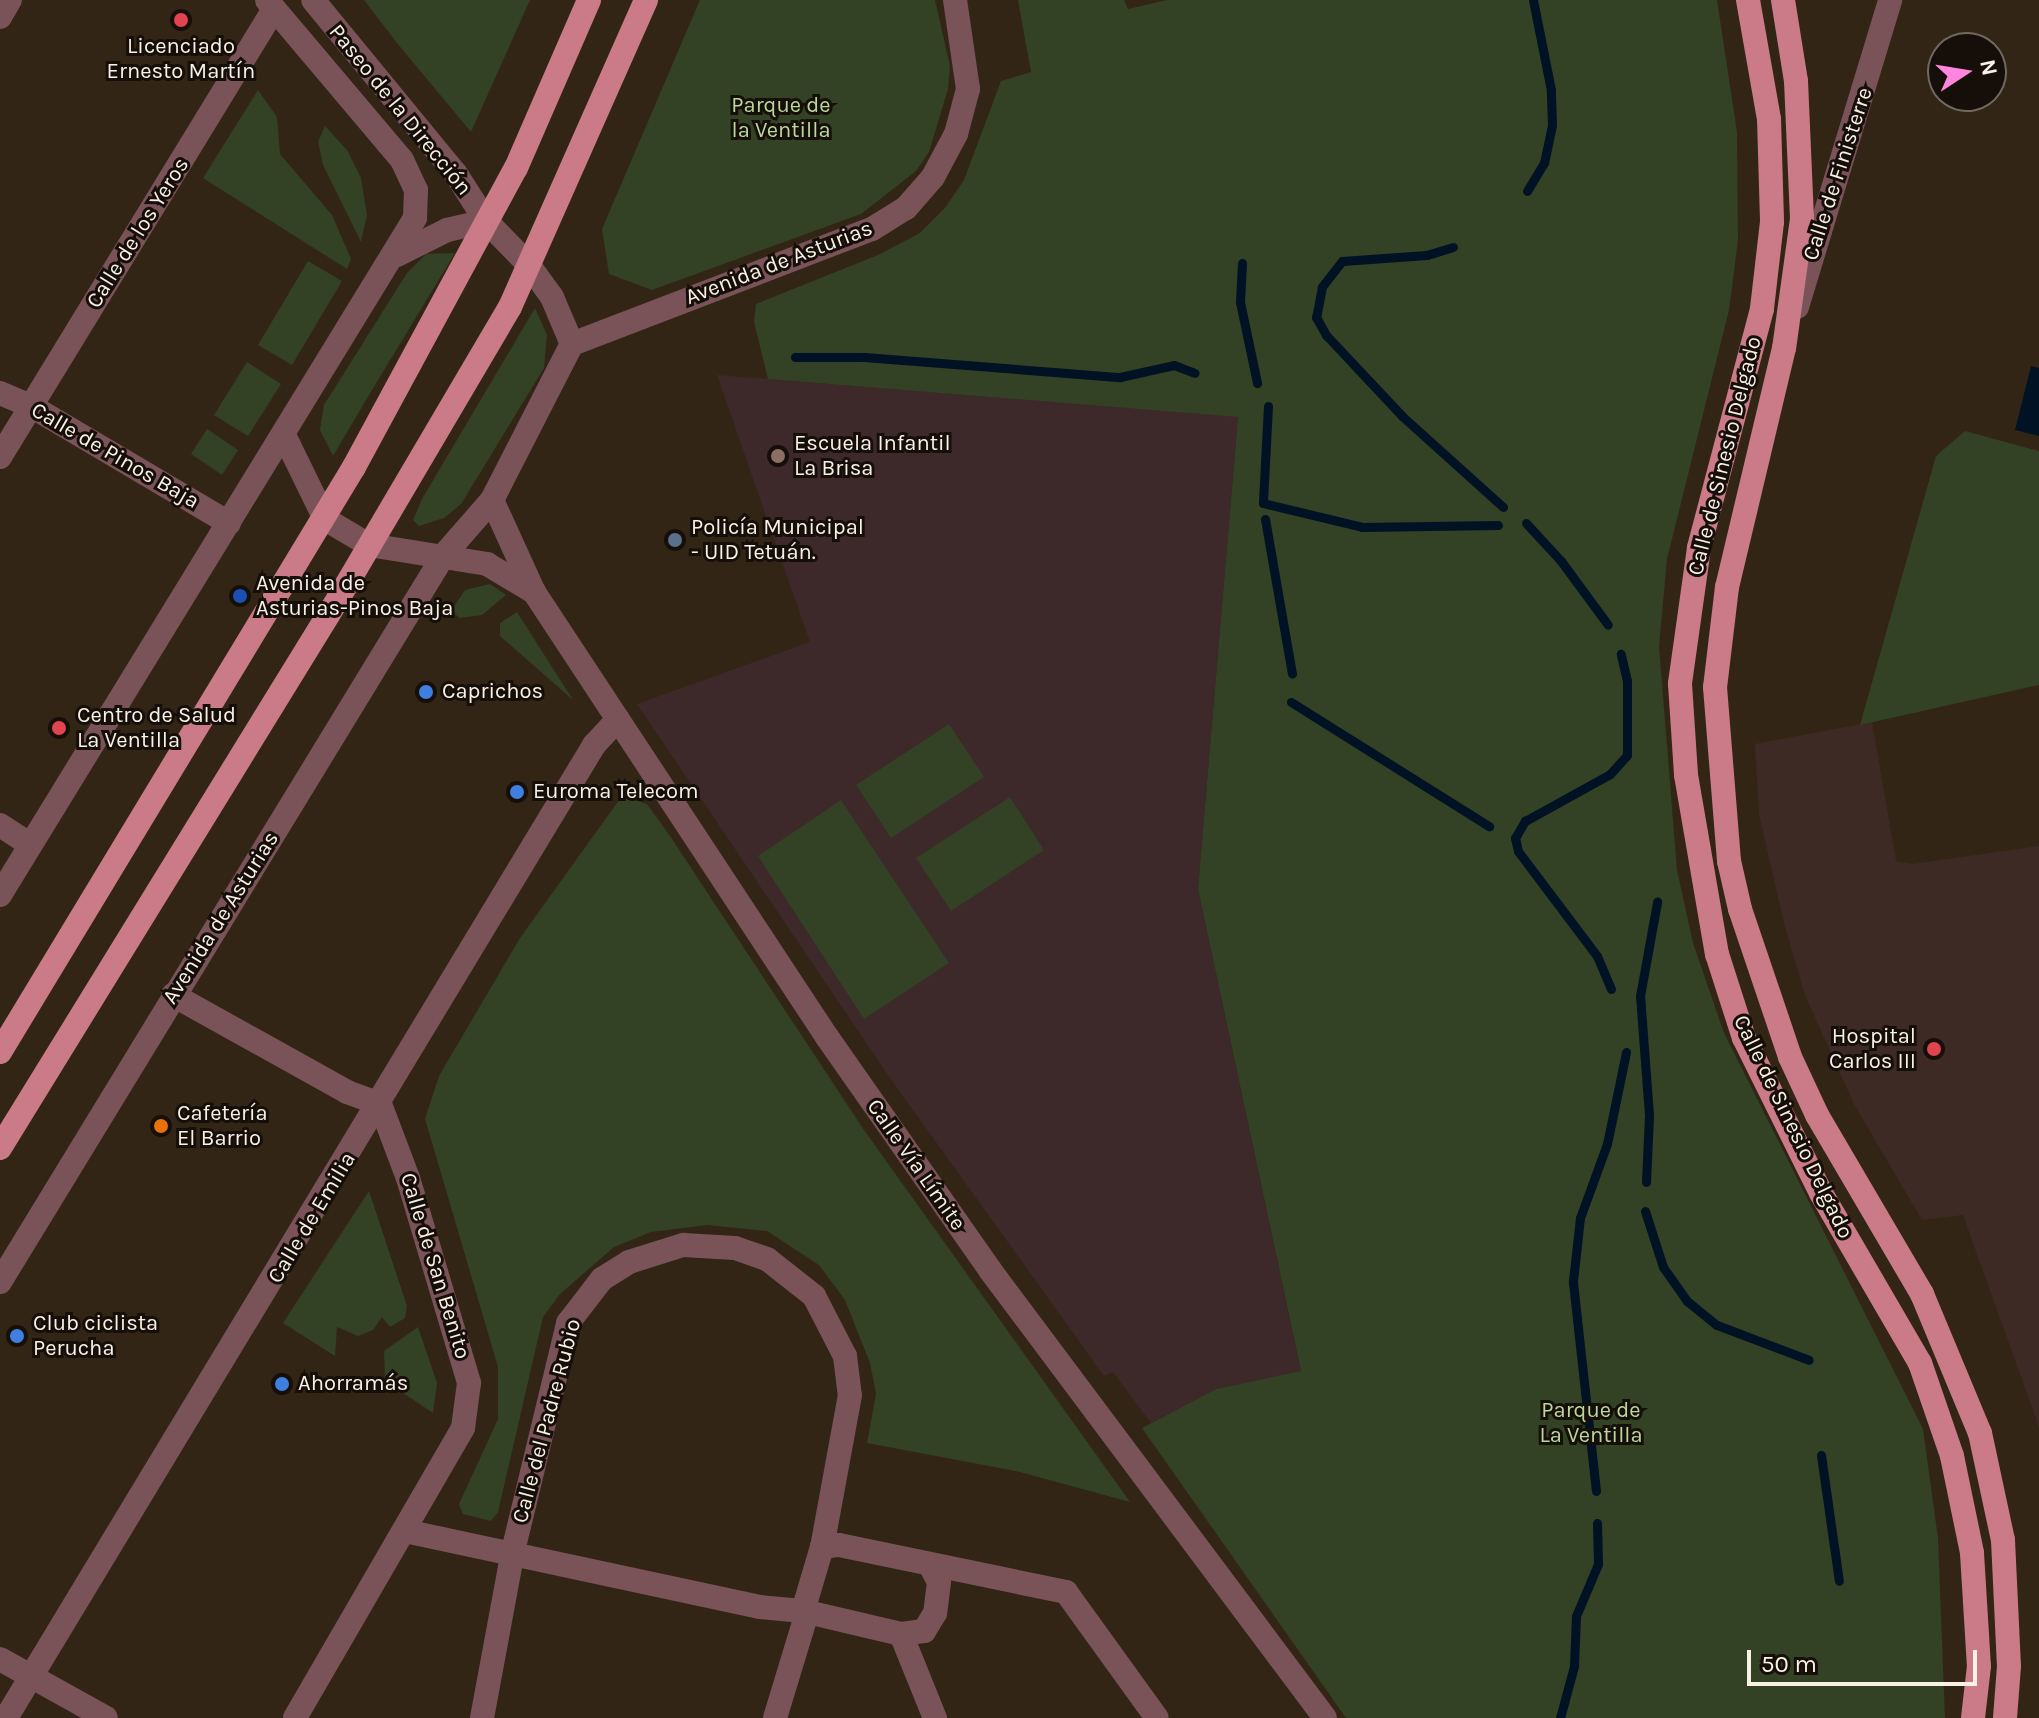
<!DOCTYPE html>
<html>
<head>
<meta charset="utf-8">
<style>
	body { margin:0 }
	#map { position:relative; width:2039px; height:1718px; overflow:hidden; background:#332516; font-family:Karla,sans-serif }
	div>[style] { position:absolute }
	[style*='--x'] { left:calc(var(--x)*1px); top:calc(var(--y)*1px); width:calc(var(--w)*1px); rotate:calc(var(--a)*1deg) }
	.education>* { inset:0; background:#3d2929 }
	.medical>* { inset:0; background:#3d2a24 }
	.green>* { inset:0; background:#334124 }
	.water>* { inset:0; background:#001223 }
	.stream>* { height:9px; margin:-4.5px; padding:0 4.5px; transform-origin:4.5px; border-radius:4.5px; background:#001223 }
	.minor>* { height:24px; margin:-12px; padding:0 12px; transform-origin:12px; border-radius:12px; background:#7a5358 }
	.major>* { height:24px; margin:-12px; padding:0 12px; transform-origin:12px; border-radius:12px; background:#cb7b87 }
	.dots>* { width:22px; height:22px; translate:-50% -50%; box-sizing:border-box; border:4px solid #160f09; border-radius:50% }
	span { translate:-50% -50%; white-space:nowrap; text-align:center; line-height:1.15; -webkit-text-stroke:6px #160f09; paint-order:stroke }
	.poi-label { font-size:22px; color:#f9f0e6 }
	.left { translate:0 -50%; text-align:left }
	.right { translate:-100% -50%; text-align:right }
	.park-label { font-size:22px; color:#bad89b }
	.street-label { font-size:22px; color:#f9f0e6 }
	.north { position:absolute; left:1927px; top:32px; width:80px; height:80px; box-sizing:border-box; background:#160f09; border:2px solid #716961; border-radius:50%; rotate:78deg; font-size:22px; font-weight:700; line-height:32px; text-align:center; color:#f9f0e6 }
	.north::after { content:''; display:block; margin:auto; width:28px; height:36px; background:#ff85de; clip-path:polygon(50% 0,100% 100%,50% 72%,0 100%) }
	.scale { position:absolute; left:1747px; top:1650px; width:230px; height:36px; box-sizing:border-box; border:4px solid #f9f0e6; border-top:0; padding-left:10px; font-size:24px; line-height:28px; white-space:nowrap; color:#f9f0e6; -webkit-text-stroke:6px #160f09; paint-order:stroke }
</style>
</head>
<body>
<div id="map">
	<div class="education">
		<div style="clip-path:polygon(717px 375px,1238px 416px,1198px 889px,1301px 1372px,1216px 1389px,1151px 1423px,1113px 1372px,1104px 1376px,888px 1075px,637px 704px,810px 642px)"></div>
	</div>
	<div class="medical">
		<div style="clip-path:polygon(1872px 722px,1896px 861px,1913px 864px,2039px 846px,2039px 1427px,1963px 1215px,1922px 1220px,1854px 1104px,1805px 995px,1784px 923px,1759px 814px,1755px 744px)"></div>
	</div>
	<div class="green">
		<div style="clip-path:polygon(364px 0,530px 0,471px 132px,397px 43px)"></div>
		<div style="clip-path:polygon(700px 0,935px 0,950px 66px,948px 89px,929px 152px,916px 171px,861px 214px,652px 290px,609px 274px,602px 229px)"></div>
		<div style="clip-path:polygon(1018px 0,1124px 0,1128px 9px,1167px 0,1717px 0,1737px 132px,1738px 240px,1729px 310px,1667px 559px,1659px 646px,1677px 870px,1693px 943px,1724px 1033px,1923px 1429px,1938px 1538px,1945px 1718px,1346px 1718px,1142px 1428px,1216px 1389px,1301px 1371px,1198px 889px,1238px 417px,768px 379px,754px 322px,756px 304px,878px 255px,920px 233px,945px 208px,964px 180px,1001px 81px,1031px 72px)"></div>
		<div style="clip-path:polygon(258px 90px,277px 117px,280px 154px,332px 215px,351px 259px,347px 269px,203px 178px)"></div>
		<div style="clip-path:polygon(325px 126px,347px 150px,361px 178px,367px 215px,361px 242px,323px 165px,318px 142px)"></div>
		<div style="clip-path:polygon(455px 253px,369px 395px,333px 456px,320px 430px,324px 405px,407px 273px,426px 254px)"></div>
		<div style="clip-path:polygon(308px 261px,342px 281px,292px 365px,258px 345px)"></div>
		<div style="clip-path:polygon(535px 308px,547px 335px,544px 368px,461px 504px,444px 518px,419px 526px,413px 520px,422px 499px)"></div>
		<div style="clip-path:polygon(247px 362px,281px 384px,248px 436px,214px 415px)"></div>
		<div style="clip-path:polygon(207px 429px,238px 450px,222px 475px,191px 454px)"></div>
		<div style="clip-path:polygon(1965px 431px,2039px 451px,2039px 685px,1860px 725px,1936px 456px)"></div>
		<div style="clip-path:polygon(490px 584px,506px 595px,482px 615px,460px 618px,451px 611px,465px 590px)"></div>
		<div style="clip-path:polygon(517px 612px,573px 700px,500px 636px,500px 623px)"></div>
		<div style="clip-path:polygon(949px 724px,984px 777px,891px 838px,856px 785px)"></div>
		<div style="clip-path:polygon(622px 796px,647px 804px,670px 836px,864px 1130px,1130px 1502px,1020px 1472px,867px 1443px,876px 1394px,870px 1363px,845px 1300px,819px 1265px,767px 1231px,707px 1225px,651px 1232px,614px 1247px,560px 1294px,543px 1317px,498px 1512px,491px 1521px,463px 1514px,459px 1504px,498px 1419px,498px 1367px,425px 1119px,439px 1076px,520px 938px)"></div>
		<div style="clip-path:polygon(1010px 797px,1044px 850px,951px 911px,916px 858px)"></div>
		<div style="clip-path:polygon(841px 800px,949px 963px,864px 1019px,758px 856px)"></div>
		<div style="clip-path:polygon(369px 1191px,407px 1306px,405px 1318px,390px 1327px,382px 1317px,373px 1330px,358px 1336px,337px 1327px,335px 1356px,283px 1323px)"></div>
		<div style="clip-path:polygon(418px 1327px,437px 1383px,433px 1413px,385px 1381px,384px 1351px)"></div>
	</div>
	<div class="water">
		<div style="clip-path:polygon(2031px 366px,2039px 368px,2039px 436px,2015px 430px)"></div>
	</div>
	<div class="stream">
		<div style="--x:1527;--y:191;--w:33;--a:-59"></div>
		<div style="--x:1544;--y:163;--w:39;--a:-78"></div>
		<div style="--x:1552;--y:125;--w:35;--a:-92"></div>
		<div style="--x:1551;--y:90;--w:92;--a:-101.3"></div>
		<div style="--x:1453;--y:247;--w:27;--a:163"></div>
		<div style="--x:1427;--y:255;--w:85;--a:176"></div>
		<div style="--x:1342;--y:261;--w:33;--a:128"></div>
		<div style="--x:1322;--y:287;--w:31;--a:101"></div>
		<div style="--x:1316;--y:317;--w:21;--a:61"></div>
		<div style="--x:1326;--y:335;--w:111;--a:46.8"></div>
		<div style="--x:1402;--y:416;--w:136;--a:42"></div>
		<div style="--x:1242;--y:263;--w:39;--a:93"></div>
		<div style="--x:1240;--y:302;--w:83;--a:78.1"></div>
		<div style="--x:795;--y:357;--w:69;--a:0"></div>
		<div style="--x:864;--y:357;--w:257;--a:4.5"></div>
		<div style="--x:1120;--y:377;--w:55;--a:-12.5"></div>
		<div style="--x:1174;--y:365;--w:22;--a:21"></div>
		<div style="--x:1268;--y:406;--w:97;--a:93"></div>
		<div style="--x:1263;--y:503;--w:102;--a:13.6"></div>
		<div style="--x:1362;--y:527;--w:136;--a:-0.8"></div>
		<div style="--x:1265;--y:519;--w:157;--a:80.1"></div>
		<div style="--x:1526;--y:523;--w:52;--a:47.4"></div>
		<div style="--x:1561;--y:561;--w:79;--a:53.7"></div>
		<div style="--x:1291;--y:702;--w:234;--a:32.1"></div>
		<div style="--x:1611;--y:989;--w:36;--a:-113"></div>
		<div style="--x:1597;--y:956;--w:131;--a:-127"></div>
		<div style="--x:1518;--y:851;--w:13;--a:-103"></div>
		<div style="--x:1515;--y:838;--w:20;--a:-60"></div>
		<div style="--x:1525;--y:821;--w:97;--a:-28.9"></div>
		<div style="--x:1610;--y:774;--w:25;--a:-48"></div>
		<div style="--x:1627;--y:755;--w:74;--a:-90"></div>
		<div style="--x:1627;--y:681;--w:28;--a:-103"></div>
		<div style="--x:1646;--y:1182;--w:67;--a:-87.4"></div>
		<div style="--x:1649;--y:1115;--w:119;--a:-94.3"></div>
		<div style="--x:1640;--y:996;--w:96;--a:-79.7"></div>
		<div style="--x:1645;--y:1211;--w:59;--a:72.2"></div>
		<div style="--x:1663;--y:1267;--w:42;--a:54.8"></div>
		<div style="--x:1687;--y:1301;--w:38;--a:39"></div>
		<div style="--x:1717;--y:1325;--w:98;--a:20.8"></div>
		<div style="--x:1821;--y:1455;--w:127;--a:81.9"></div>
		<div style="--x:1596;--y:1491;--w:211;--a:-96.3"></div>
		<div style="--x:1573;--y:1281;--w:63;--a:-83.7"></div>
		<div style="--x:1580;--y:1218;--w:79;--a:-70"></div>
		<div style="--x:1607;--y:1144;--w:94;--a:-78.3"></div>
		<div style="--x:1560;--y:1718;--w:54;--a:-74.9"></div>
		<div style="--x:1574;--y:1666;--w:50;--a:-87.7"></div>
		<div style="--x:1576;--y:1616;--w:56;--a:-67.1"></div>
		<div style="--x:1598;--y:1564;--w:41;--a:-91.4"></div>
	</div>
	<div class="minor">
		<div style="--x:0;--y:17;--w:20;--a:-60"></div>
		<div style="--x:397;--y:255;--w:56;--a:-26.6"></div>
		<div style="--x:447;--y:230;--w:40;--a:-13"></div>
		<div style="--x:1797;--y:307;--w:321;--a:-73.1"></div>
		<div style="--x:572;--y:344;--w:321;--a:-21"></div>
		<div style="--x:872;--y:229;--w:40;--a:-32"></div>
		<div style="--x:906;--y:208;--w:41;--a:-48.9"></div>
		<div style="--x:933;--y:177;--w:49;--a:-61.9"></div>
		<div style="--x:956;--y:134;--w:47;--a:-75.1"></div>
		<div style="--x:968;--y:89;--w:90;--a:-98.3"></div>
		<div style="--x:0;--y:393;--w:34;--a:23"></div>
		<div style="--x:31;--y:406;--w:230;--a:30.6"></div>
		<div style="--x:284;--y:435;--w:93;--a:64"></div>
		<div style="--x:325;--y:519;--w:51;--a:30.6"></div>
		<div style="--x:369;--y:545;--w:120;--a:9.1"></div>
		<div style="--x:487;--y:564;--w:55;--a:30.8"></div>
		<div style="--x:0;--y:457;--w:525;--a:-58.55"></div>
		<div style="--x:492;--y:500;--w:101;--a:65.5"></div>
		<div style="--x:534;--y:592;--w:533;--a:56.64"></div>
		<div style="--x:827;--y:1037;--w:284;--a:55"></div>
		<div style="--x:990;--y:1270;--w:559;--a:53.21"></div>
		<div style="--x:0;--y:825;--w:35;--a:33"></div>
		<div style="--x:0;--y:895;--w:794;--a:-58.49"></div>
		<div style="--x:415;--y:218;--w:28;--a:-88"></div>
		<div style="--x:416;--y:190;--w:33;--a:-115"></div>
		<div style="--x:402;--y:160;--w:209;--a:-130.2"></div>
		<div style="--x:173;--y:995;--w:199;--a:29.1"></div>
		<div style="--x:347;--y:1092;--w:35;--a:20"></div>
		<div style="--x:380;--y:1104;--w:79;--a:69.3"></div>
		<div style="--x:408;--y:1178;--w:214;--a:73.4"></div>
		<div style="--x:469;--y:1383;--w:45;--a:97.6"></div>
		<div style="--x:463;--y:1428;--w:335;--a:120.1"></div>
		<div style="--x:0;--y:1282;--w:852;--a:-58.59"></div>
		<div style="--x:444;--y:555;--w:73;--a:-48.9"></div>
		<div style="--x:492;--y:500;--w:175;--a:-62.9"></div>
		<div style="--x:572;--y:344;--w:51;--a:-113.1"></div>
		<div style="--x:552;--y:297;--w:39;--a:-126"></div>
		<div style="--x:529;--y:265;--w:62;--a:-134.3"></div>
		<div style="--x:486;--y:221;--w:56;--a:-122.6"></div>
		<div style="--x:456;--y:174;--w:225;--a:-129.4"></div>
		<div style="--x:405;--y:1531;--w:363;--a:12.1"></div>
		<div style="--x:760;--y:1607;--w:43;--a:5.3"></div>
		<div style="--x:930;--y:1565;--w:19;--a:62"></div>
		<div style="--x:939;--y:1582;--w:31;--a:97"></div>
		<div style="--x:935;--y:1613;--w:21;--a:121"></div>
		<div style="--x:924;--y:1631;--w:23;--a:173"></div>
		<div style="--x:901;--y:1634;--w:101;--a:-166.8"></div>
		<div style="--x:803;--y:1611;--w:67;--a:-73.5"></div>
		<div style="--x:822;--y:1547;--w:17;--a:-7"></div>
		<div style="--x:839;--y:1545;--w:232;--a:11.7"></div>
		<div style="--x:1066;--y:1592;--w:155;--a:54.2"></div>
		<div style="--x:901;--y:1634;--w:91;--a:68"></div>
		<div style="--x:0;--y:1659;--w:121;--a:29.1"></div>
		<div style="--x:6;--y:1718;--w:1137;--a:-58.85"></div>
		<div style="--x:594;--y:745;--w:35;--a:-47"></div>
		<div style="--x:482;--y:1718;--w:170;--a:-79.5"></div>
		<div style="--x:513;--y:1551;--w:235;--a:-76.4"></div>
		<div style="--x:568;--y:1323;--w:56;--a:-52.3"></div>
		<div style="--x:602;--y:1279;--w:32;--a:-32"></div>
		<div style="--x:629;--y:1262;--w:57;--a:-17.5"></div>
		<div style="--x:683;--y:1245;--w:52;--a:3.3"></div>
		<div style="--x:735;--y:1248;--w:34;--a:19"></div>
		<div style="--x:767;--y:1259;--w:60;--a:38.2"></div>
		<div style="--x:814;--y:1296;--w:68;--a:62.7"></div>
		<div style="--x:845;--y:1356;--w:39;--a:83"></div>
		<div style="--x:850;--y:1395;--w:155;--a:100.4"></div>
		<div style="--x:775;--y:1718;--w:110;--a:-73.1"></div>
	</div>
	<div class="major">
		<div style="--x:1748;--y:0;--w:121;--a:80"></div>
		<div style="--x:1769;--y:119;--w:103;--a:88.3"></div>
		<div style="--x:1772;--y:222;--w:88;--a:96.6"></div>
		<div style="--x:1762;--y:309;--w:247;--a:104.8"></div>
		<div style="--x:1699;--y:548;--w:137;--a:98"></div>
		<div style="--x:1680;--y:684;--w:91;--a:86.2"></div>
		<div style="--x:1686;--y:775;--w:182;--a:80.2"></div>
		<div style="--x:1717;--y:954;--w:88;--a:72.2"></div>
		<div style="--x:1744;--y:1038;--w:173;--a:63.6"></div>
		<div style="--x:1821;--y:1193;--w:197;--a:59.8"></div>
		<div style="--x:1920;--y:1363;--w:98;--a:71"></div>
		<div style="--x:1952;--y:1456;--w:99;--a:78.3"></div>
		<div style="--x:1972;--y:1553;--w:113;--a:86.5"></div>
		<div style="--x:1979;--y:1666;--w:52;--a:96.6"></div>
		<div style="--x:1783;--y:0;--w:82;--a:80.9"></div>
		<div style="--x:1796;--y:81;--w:138;--a:87.5"></div>
		<div style="--x:1802;--y:219;--w:130;--a:97.9"></div>
		<div style="--x:1784;--y:348;--w:246;--a:103.4"></div>
		<div style="--x:1727;--y:587;--w:101;--a:96.8"></div>
		<div style="--x:1715;--y:687;--w:175;--a:85.4"></div>
		<div style="--x:1729;--y:861;--w:49;--a:77.1"></div>
		<div style="--x:1740;--y:909;--w:156;--a:71.3"></div>
		<div style="--x:1790;--y:1057;--w:64;--a:65"></div>
		<div style="--x:1817;--y:1115;--w:208;--a:59.6"></div>
		<div style="--x:1922;--y:1294;--w:151;--a:67.4"></div>
		<div style="--x:1980;--y:1433;--w:109;--a:77.9"></div>
		<div style="--x:2003;--y:1540;--w:126;--a:87.3"></div>
		<div style="--x:2009;--y:1666;--w:52;--a:94.4"></div>
		<div style="--x:0;--y:1052;--w:684;--a:-58.82"></div>
		<div style="--x:354;--y:467;--w:340;--a:-61.6"></div>
		<div style="--x:516;--y:168;--w:183;--a:-66.5"></div>
		<div style="--x:0;--y:1148;--w:645;--a:-58.38"></div>
		<div style="--x:338;--y:599;--w:339;--a:-59.5"></div>
		<div style="--x:510;--y:307;--w:336;--a:-66.1"></div>
	</div>
	<div class="dots">
		<div style="left:181px;top:20px;background:#e0444e"></div>
		<div style="left:778px;top:456px;background:#8d6e63"></div>
		<div style="left:675px;top:540px;background:#5c6f8a"></div>
		<div style="left:240px;top:596px;background:#1a4fb4"></div>
		<div style="left:426px;top:692px;background:#3f7fe0"></div>
		<div style="left:59px;top:728px;background:#e0444e"></div>
		<div style="left:517px;top:792px;background:#3f7fe0"></div>
		<div style="left:1934px;top:1049px;background:#e0444e"></div>
		<div style="left:161px;top:1126px;background:#e8710a"></div>
		<div style="left:17px;top:1336px;background:#3f7fe0"></div>
		<div style="left:282px;top:1384px;background:#3f7fe0"></div>
	</div>
	<div class="poi-label">
		<span style="left:181px;top:59px">Licenciado<br>Ernesto Martín</span>
		<span class="left" style="left:794px;top:456px">Escuela Infantil<br>La Brisa</span>
		<span class="left" style="left:691px;top:540px">Policía Municipal<br>- UID Tetuán.</span>
		<span class="left" style="left:256px;top:596px">Avenida de<br>Asturias-Pinos Baja</span>
		<span class="left" style="left:442px;top:692px">Caprichos</span>
		<span class="left" style="left:77px;top:728px">Centro de Salud<br>La Ventilla</span>
		<span class="left" style="left:533px;top:792px">Euroma Telecom</span>
		<span class="right" style="left:1916px;top:1049px">Hospital<br>Carlos III</span>
		<span class="left" style="left:177px;top:1126px">Cafetería<br>El Barrio</span>
		<span class="left" style="left:33px;top:1336px">Club ciclista<br>Perucha</span>
		<span class="left" style="left:298px;top:1384px">Ahorramás</span>
	</div>
	<div class="park-label">
		<span style="left:781px;top:118px">Parque de<br>la Ventilla</span>
		<span style="left:1591px;top:1423px">Parque de<br>La Ventilla</span>
	</div>
	<div class="street-label">
		<span style="left:400px;top:110px;rotate:51deg">Paseo de la Dirección</span>
		<span style="left:1838px;top:174px;rotate:-72deg">Calle de Finisterre</span>
		<span style="left:138px;top:233px;rotate:-58deg">Calle de los Yeros</span>
		<span style="left:779px;top:263px;rotate:-21deg">Avenida de Asturias</span>
		<span style="left:115px;top:456px;rotate:30deg">Calle de Pinos Baja</span>
		<span style="left:1725px;top:456px;rotate:-76deg">Calle de Sinesio Delgado</span>
		<span style="left:221px;top:918px;rotate:-58deg">Avenida de Asturias</span>
		<span style="left:1793px;top:1127px;rotate:64deg">Calle de Sinesio Delgado</span>
		<span style="left:916px;top:1165px;rotate:55deg">Calle Vía Límite</span>
		<span style="left:312px;top:1218px;rotate:-59deg">Calle de Emilia</span>
		<span style="left:435px;top:1266px;rotate:73deg">Calle de San Benito</span>
		<span style="left:547px;top:1421px;rotate:-75deg">Calle del Padre Rubio</span>
	</div>
	<div class="north">N</div>
	<div class="scale">50 m</div>
</div>
</body>
</html>
